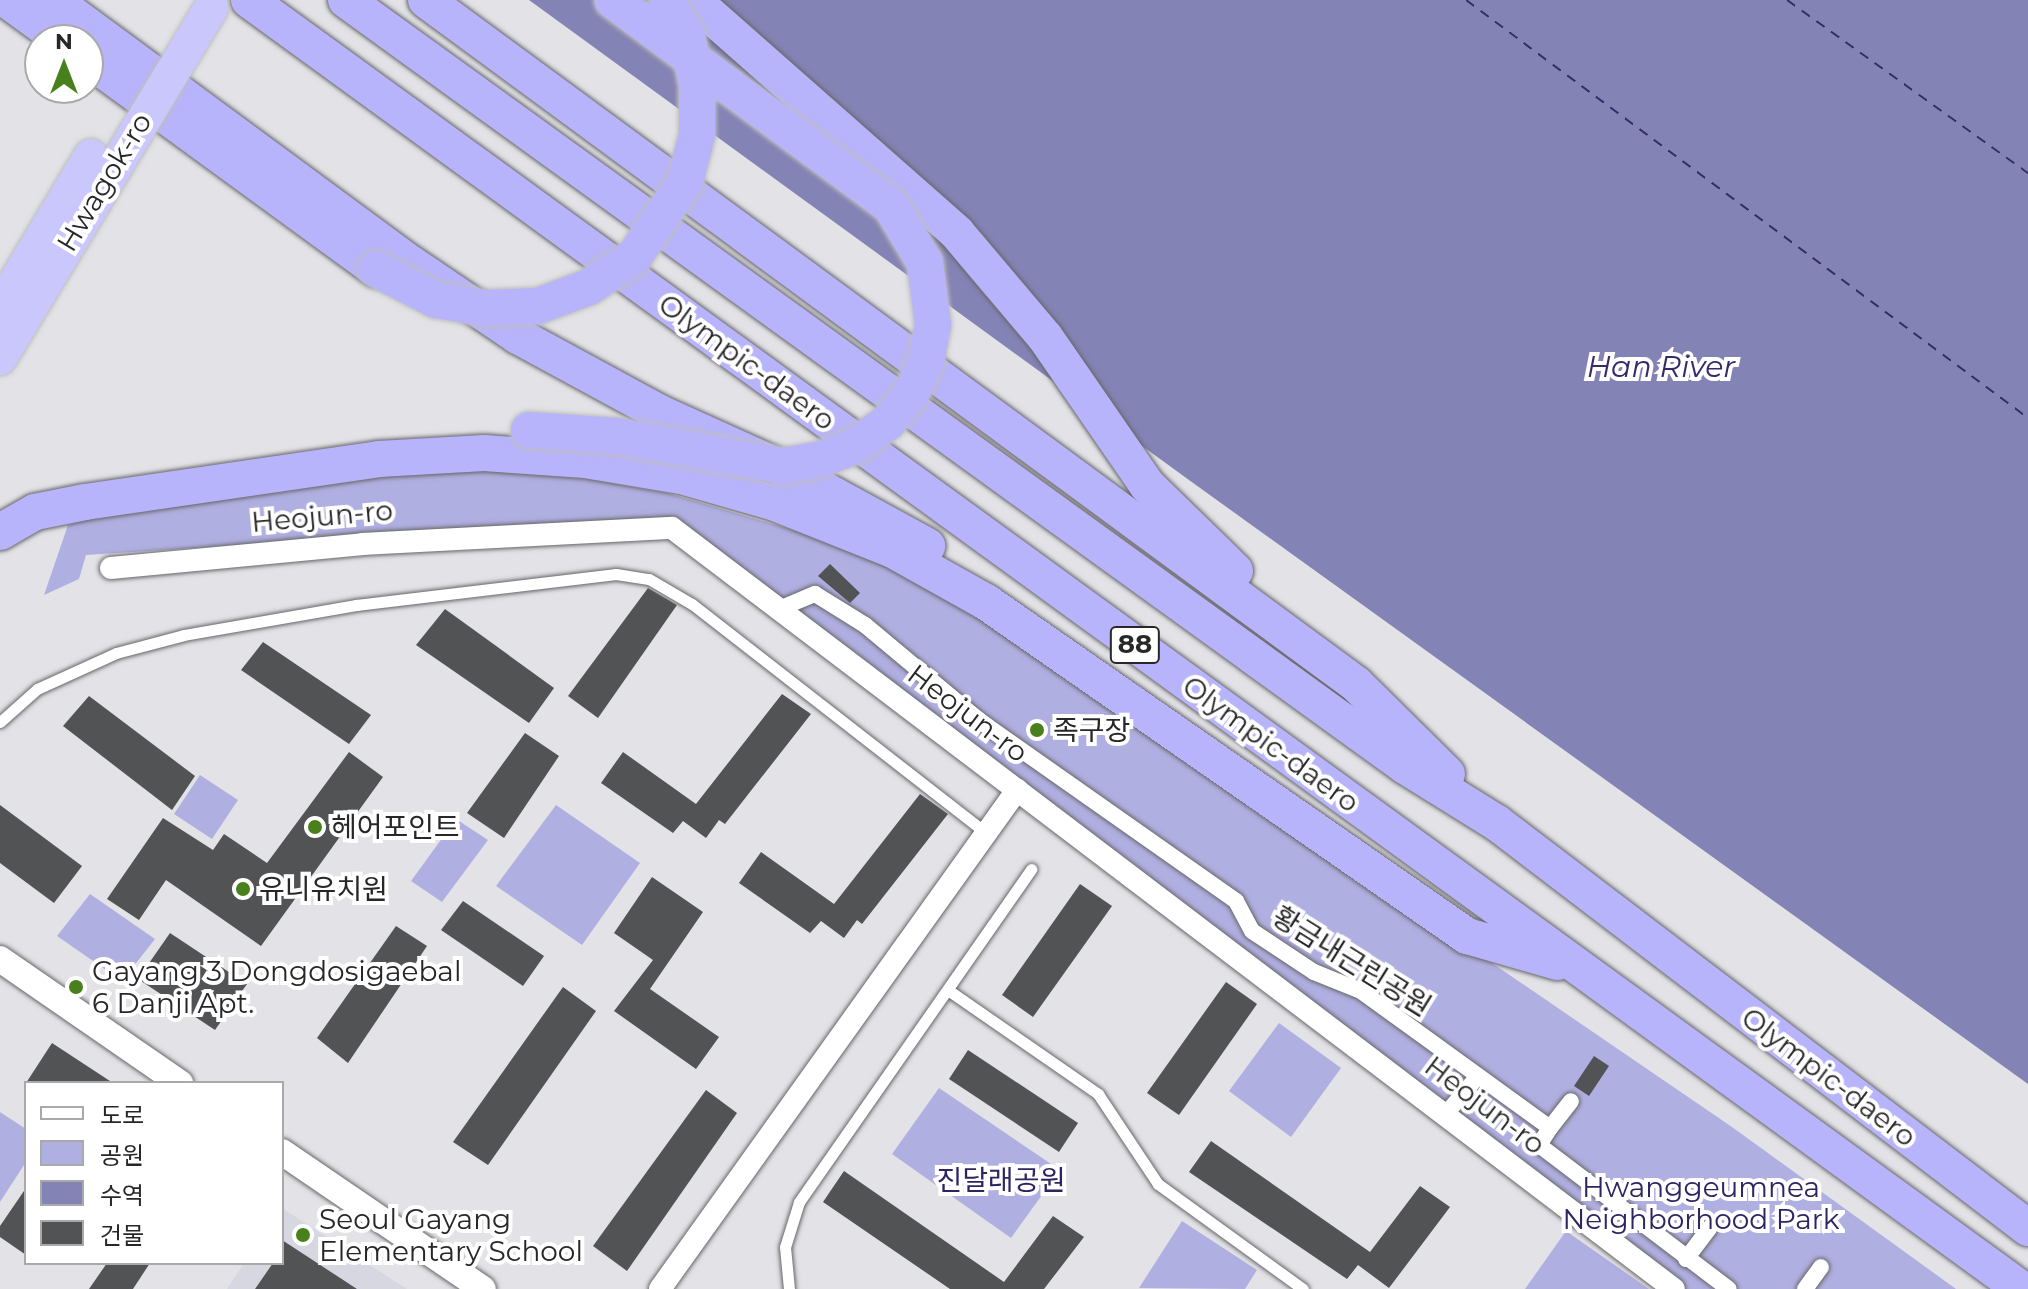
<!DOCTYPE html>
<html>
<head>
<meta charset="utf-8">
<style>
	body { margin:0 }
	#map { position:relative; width:2028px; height:1289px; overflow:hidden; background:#e3e3e7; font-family:Montserrat,"Noto Sans KR",sans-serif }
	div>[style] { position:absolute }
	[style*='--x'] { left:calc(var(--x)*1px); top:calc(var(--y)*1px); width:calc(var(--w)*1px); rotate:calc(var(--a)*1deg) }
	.built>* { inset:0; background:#d6d7e1 }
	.green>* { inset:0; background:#b0afe1 }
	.water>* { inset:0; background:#8483b5 }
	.ferry>* { height:2px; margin-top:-1px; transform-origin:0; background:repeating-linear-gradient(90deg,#342c6a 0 10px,transparent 0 18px) }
	.building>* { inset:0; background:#525355 }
	.roads { filter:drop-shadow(0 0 2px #67676a) drop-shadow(0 0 2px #67676a) }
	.service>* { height:11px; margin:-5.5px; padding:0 5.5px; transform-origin:5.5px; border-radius:5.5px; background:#fff }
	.pedestrian>* { height:16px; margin:-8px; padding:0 8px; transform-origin:8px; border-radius:8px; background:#fff }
	.minor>* { height:22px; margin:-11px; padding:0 11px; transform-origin:11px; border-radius:11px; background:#fff }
	.tertiary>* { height:26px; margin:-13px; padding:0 13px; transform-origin:13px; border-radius:13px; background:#fff }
	.trunk>* { height:36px; margin:-18px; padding:0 18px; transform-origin:18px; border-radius:18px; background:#b8b4fb }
	.bridges { filter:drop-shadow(0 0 2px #bebebf) drop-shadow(0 0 2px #bebebf) }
	.primary-bridge>* { height:34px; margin:-17px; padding:0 17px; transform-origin:17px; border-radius:17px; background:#cac7fc }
	.trunk-bridge>* { height:36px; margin:-18px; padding:0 18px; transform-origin:18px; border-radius:18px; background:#b8b4fb }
	.dots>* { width:22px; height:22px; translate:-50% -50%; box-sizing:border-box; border:4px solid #fff; border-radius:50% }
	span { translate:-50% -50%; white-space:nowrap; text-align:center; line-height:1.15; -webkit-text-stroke:8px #fff; paint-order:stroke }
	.shield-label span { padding:2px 6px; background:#fff; border:2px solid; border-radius:6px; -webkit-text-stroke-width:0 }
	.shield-label { font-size:26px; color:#272729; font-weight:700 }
	.street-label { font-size:28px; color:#272729 }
	.poi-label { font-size:28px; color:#272729 }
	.left { translate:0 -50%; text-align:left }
	.park-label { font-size:28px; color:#2d2462 }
	.water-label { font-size:30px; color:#342c6a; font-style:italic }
	.legend { position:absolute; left:24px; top:1081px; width:260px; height:184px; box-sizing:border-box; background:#fff; border:2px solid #a9a9a9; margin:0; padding:10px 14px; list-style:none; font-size:24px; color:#272729 }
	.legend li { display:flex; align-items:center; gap:16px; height:40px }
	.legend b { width:40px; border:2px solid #a9a9a9 }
	.north { position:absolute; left:24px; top:24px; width:80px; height:80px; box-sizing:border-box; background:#fff; border:2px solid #a9a9a9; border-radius:50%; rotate:0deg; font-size:22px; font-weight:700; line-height:32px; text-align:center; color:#272729 }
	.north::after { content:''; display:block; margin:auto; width:28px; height:36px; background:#48811c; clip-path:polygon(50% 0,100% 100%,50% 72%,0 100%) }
</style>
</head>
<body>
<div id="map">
	<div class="built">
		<div style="clip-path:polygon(282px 1208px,407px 1289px,227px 1289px,244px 1263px,282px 1263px)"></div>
	</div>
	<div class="green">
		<div style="clip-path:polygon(466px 469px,577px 477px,667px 493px,848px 546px,958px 598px,1732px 1127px,1956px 1289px,1684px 1289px,668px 517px,86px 555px,79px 579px,44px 595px,68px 525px,111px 507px,201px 493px)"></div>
		<div style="clip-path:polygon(200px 775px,238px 800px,212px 839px,174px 814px)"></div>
		<div style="clip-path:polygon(556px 805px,640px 863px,582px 945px,496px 886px)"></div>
		<div style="clip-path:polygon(456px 819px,488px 840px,442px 902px,411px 881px)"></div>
		<div style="clip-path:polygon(90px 894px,155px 939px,122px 981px,57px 936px)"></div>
		<div style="clip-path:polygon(1279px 1023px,1341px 1068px,1291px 1137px,1229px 1091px)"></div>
		<div style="clip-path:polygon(939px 1088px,1060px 1170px,1011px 1238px,892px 1154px)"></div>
		<div style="clip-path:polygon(0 1112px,26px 1129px,26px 1162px,0 1202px)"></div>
		<div style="clip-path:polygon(1182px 1221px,1257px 1270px,1245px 1289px,1139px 1288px)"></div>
		<div style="clip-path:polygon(1566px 1231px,1649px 1289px,1525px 1289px)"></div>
	</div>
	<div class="water">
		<div style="clip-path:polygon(529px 0,2028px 0,2028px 1084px,1189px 480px)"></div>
	</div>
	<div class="ferry">
		<div style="--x:1466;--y:0;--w:700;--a:36.64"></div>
		<div style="--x:1787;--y:0;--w:297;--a:35.7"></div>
	</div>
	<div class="building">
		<div style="clip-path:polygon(830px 564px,860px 593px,850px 603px,818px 576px)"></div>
		<div style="clip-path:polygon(648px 588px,677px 605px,598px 718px,568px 696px)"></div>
		<div style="clip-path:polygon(445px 609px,554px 688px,529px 723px,416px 645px)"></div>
		<div style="clip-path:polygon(263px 642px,371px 715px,349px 744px,241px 670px)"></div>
		<div style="clip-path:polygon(782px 694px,811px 714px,725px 824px,719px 820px,706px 838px,683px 821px,673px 833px,601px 783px,623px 752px,696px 804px)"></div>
		<div style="clip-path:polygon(89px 696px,195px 776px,172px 810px,63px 726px)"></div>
		<div style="clip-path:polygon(525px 733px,559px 756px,504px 838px,467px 813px)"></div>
		<div style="clip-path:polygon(349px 752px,383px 777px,261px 946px,166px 880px,139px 920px,107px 899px,163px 818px,213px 850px,224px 834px,267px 863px)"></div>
		<div style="clip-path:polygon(920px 794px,948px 814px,862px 924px,857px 920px,844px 938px,821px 921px,810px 933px,739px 883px,761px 852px,834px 904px)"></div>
		<div style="clip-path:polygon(0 805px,82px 866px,54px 903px,0 863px)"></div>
		<div style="clip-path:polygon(652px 877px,703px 912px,650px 989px,719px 1037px,696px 1069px,614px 1011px,653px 960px,614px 933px)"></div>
		<div style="clip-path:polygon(1080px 884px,1112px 906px,1033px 1017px,1002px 995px)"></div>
		<div style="clip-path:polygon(463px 901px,544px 956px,523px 986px,441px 930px)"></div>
		<div style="clip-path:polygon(396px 926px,427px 946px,348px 1063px,317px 1038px)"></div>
		<div style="clip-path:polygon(170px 933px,247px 984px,215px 1030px,138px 979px)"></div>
		<div style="clip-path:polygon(1226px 982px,1257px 1004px,1179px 1115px,1147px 1093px)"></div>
		<div style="clip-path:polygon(563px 987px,596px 1011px,488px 1165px,453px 1142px)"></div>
		<div style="clip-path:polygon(52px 1043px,113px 1083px,26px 1083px)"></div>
		<div style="clip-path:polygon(968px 1050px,1078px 1123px,1059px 1152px,949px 1079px)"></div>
		<div style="clip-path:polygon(1594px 1056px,1609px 1066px,1589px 1096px,1574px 1086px)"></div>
		<div style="clip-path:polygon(706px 1090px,737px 1113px,627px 1271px,593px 1246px)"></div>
		<div style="clip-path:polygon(1211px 1141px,1370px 1252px,1420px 1186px,1450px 1207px,1389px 1288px,1358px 1265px,1347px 1279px,1189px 1172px)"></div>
		<div style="clip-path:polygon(844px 1171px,1004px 1282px,1053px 1216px,1084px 1237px,1044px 1289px,950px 1289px,823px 1202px)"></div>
		<div style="clip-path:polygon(26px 1188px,26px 1255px,0 1237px,0 1226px)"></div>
		<div style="clip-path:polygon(282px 1240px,357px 1289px,255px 1289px,273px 1263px,282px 1263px)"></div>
		<div style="clip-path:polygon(107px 1263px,150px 1263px,133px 1289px,89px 1289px)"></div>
	</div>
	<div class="roads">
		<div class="service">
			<div style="--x:0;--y:722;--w:50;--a:-41.7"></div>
			<div style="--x:37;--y:689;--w:87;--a:-24.5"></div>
			<div style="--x:116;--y:653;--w:70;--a:-14.8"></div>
			<div style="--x:184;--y:635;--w:175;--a:-9.9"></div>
			<div style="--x:356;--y:605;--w:262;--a:-6.8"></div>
			<div style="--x:616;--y:574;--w:33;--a:9"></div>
			<div style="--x:649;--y:579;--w:50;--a:30.2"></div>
			<div style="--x:692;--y:604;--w:373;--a:37.9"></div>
			<div style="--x:948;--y:990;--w:183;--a:34.7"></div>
			<div style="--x:1098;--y:1094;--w:108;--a:56.3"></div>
			<div style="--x:1158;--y:1184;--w:179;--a:35.9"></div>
			<div style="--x:789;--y:1289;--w:42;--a:-95.4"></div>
			<div style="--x:785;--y:1247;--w:47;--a:-72.7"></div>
			<div style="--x:799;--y:1202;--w:406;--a:-55.1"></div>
		</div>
		<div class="pedestrian">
			<div style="--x:779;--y:609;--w:39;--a:-23"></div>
			<div style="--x:815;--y:594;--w:59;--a:31.8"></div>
			<div style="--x:865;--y:625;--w:150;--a:39.9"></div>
			<div style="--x:980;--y:721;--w:313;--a:35.1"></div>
			<div style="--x:1236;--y:901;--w:34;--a:62"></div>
			<div style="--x:1252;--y:931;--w:74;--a:33.5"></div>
			<div style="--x:1314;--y:972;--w:51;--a:22"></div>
			<div style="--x:1361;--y:991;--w:233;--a:35.9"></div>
			<div style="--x:1550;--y:1128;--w:20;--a:123"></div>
			<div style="--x:1539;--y:1145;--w:238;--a:37.2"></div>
			<div style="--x:1445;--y:1115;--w:51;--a:-49.8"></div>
			<div style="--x:1550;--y:1128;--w:34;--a:-52"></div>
			<div style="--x:1686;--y:1259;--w:39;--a:-53"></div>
			<div style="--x:1805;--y:1289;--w:27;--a:-54"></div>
		</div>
		<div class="minor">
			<div style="--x:111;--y:568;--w:253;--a:-5.4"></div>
			<div style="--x:363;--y:544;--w:309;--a:-3"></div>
			<div style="--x:672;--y:528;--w:1258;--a:37.22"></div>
			<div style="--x:660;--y:1289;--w:614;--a:-54.42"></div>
		</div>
		<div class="tertiary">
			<div style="--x:0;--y:959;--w:219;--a:34.6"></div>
			<div style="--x:282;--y:1152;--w:243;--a:34.3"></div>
		</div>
		<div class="trunk">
			<div style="--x:7;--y:0;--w:68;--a:36"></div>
			<div style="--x:53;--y:0;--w:447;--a:36.4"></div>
			<div style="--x:413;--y:265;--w:127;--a:34.1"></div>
			<div style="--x:518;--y:336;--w:162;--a:28.5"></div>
			<div style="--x:660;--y:413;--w:155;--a:24.4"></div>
			<div style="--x:801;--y:477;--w:144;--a:28.7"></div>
			<div style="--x:249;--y:0;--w:2191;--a:36.03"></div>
			<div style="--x:346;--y:0;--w:1307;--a:35.88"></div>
			<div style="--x:1405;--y:766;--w:108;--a:31.8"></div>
			<div style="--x:1497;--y:823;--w:668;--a:37.33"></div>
			<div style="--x:426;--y:0;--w:1154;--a:36.33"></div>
			<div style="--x:1356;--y:684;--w:128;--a:44.7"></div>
			<div style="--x:693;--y:0;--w:352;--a:41.4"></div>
			<div style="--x:957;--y:233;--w:136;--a:49.8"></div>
			<div style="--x:1045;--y:337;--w:180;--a:55.4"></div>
			<div style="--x:1147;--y:485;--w:123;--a:44.3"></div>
			<div style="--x:88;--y:59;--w:356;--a:36.1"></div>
			<div style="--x:0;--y:532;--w:40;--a:-29.7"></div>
			<div style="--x:35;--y:512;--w:51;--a:-11.3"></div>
			<div style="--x:85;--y:502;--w:297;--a:-8.3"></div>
			<div style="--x:379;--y:459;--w:105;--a:-3.3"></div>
			<div style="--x:484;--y:453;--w:101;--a:4"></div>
			<div style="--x:585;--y:460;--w:97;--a:9.5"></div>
			<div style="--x:681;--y:476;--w:98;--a:16"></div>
			<div style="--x:775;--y:503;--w:127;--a:21.7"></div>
			<div style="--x:893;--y:550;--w:107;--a:29.2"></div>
			<div style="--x:986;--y:602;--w:586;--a:34.78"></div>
			<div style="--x:1467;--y:936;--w:94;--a:16.1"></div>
		</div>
	</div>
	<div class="bridges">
		<div class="primary-bridge">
			<div style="--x:0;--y:308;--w:177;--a:-59.1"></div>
			<div style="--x:0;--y:358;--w:409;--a:-58.9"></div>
		</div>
		<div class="trunk-bridge">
			<div style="--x:376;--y:269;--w:68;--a:27.3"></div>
			<div style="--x:436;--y:300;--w:49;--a:9.5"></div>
			<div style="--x:484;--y:308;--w:54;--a:-2.1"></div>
			<div style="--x:538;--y:306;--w:54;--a:-20.4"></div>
			<div style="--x:589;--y:287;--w:54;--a:-33.7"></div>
			<div style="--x:634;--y:257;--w:91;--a:-55.8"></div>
			<div style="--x:685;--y:182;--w:49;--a:-75.7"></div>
			<div style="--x:697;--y:135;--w:50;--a:-90"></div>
			<div style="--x:697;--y:85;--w:50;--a:-101.5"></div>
			<div style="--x:687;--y:36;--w:41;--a:-119.1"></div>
			<div style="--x:529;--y:430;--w:88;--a:3.9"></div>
			<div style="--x:617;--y:436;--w:169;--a:10.2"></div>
			<div style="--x:783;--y:466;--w:39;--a:-10"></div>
			<div style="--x:821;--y:459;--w:36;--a:-21"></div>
			<div style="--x:855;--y:446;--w:41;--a:-36"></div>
			<div style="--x:888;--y:422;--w:36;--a:-51"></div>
			<div style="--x:911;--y:394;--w:36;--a:-66"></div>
			<div style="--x:926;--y:361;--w:37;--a:-79"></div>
			<div style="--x:933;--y:325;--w:63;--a:-97.4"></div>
			<div style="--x:925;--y:263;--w:66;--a:-120.8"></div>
			<div style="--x:891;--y:206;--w:346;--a:-143.5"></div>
		</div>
	</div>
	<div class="dots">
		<div style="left:1037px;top:730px;background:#48811c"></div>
		<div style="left:315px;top:827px;background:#48811c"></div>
		<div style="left:243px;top:889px;background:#48811c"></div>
		<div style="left:76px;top:987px;background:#48811c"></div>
		<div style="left:303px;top:1235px;background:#48811c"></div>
	</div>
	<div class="shield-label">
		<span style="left:1135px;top:645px">88</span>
	</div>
	<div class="street-label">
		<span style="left:104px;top:182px;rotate:-59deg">Hwagok-ro</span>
		<span style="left:747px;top:362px;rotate:36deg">Olympic-daero</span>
		<span style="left:322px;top:516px;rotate:-5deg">Heojun-ro</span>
		<span style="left:968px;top:713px;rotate:37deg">Heojun-ro</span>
		<span style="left:1271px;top:744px;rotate:36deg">Olympic-daero</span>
		<span style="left:1352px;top:961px;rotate:32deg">황금내근린공원</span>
		<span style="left:1829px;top:1077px;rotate:37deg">Olympic-daero</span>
		<span style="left:1485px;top:1105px;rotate:37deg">Heojun-ro</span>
	</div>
	<div class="poi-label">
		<span class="left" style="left:1053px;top:730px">족구장</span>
		<span class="left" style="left:331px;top:827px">헤어포인트</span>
		<span class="left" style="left:259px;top:889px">유니유치원</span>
		<span class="left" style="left:92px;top:987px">Gayang 3 Dongdosigaebal<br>6 Danji Apt.</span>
		<span class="left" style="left:319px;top:1235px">Seoul Gayang<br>Elementary School</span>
	</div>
	<div class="park-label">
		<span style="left:1001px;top:1180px">진달래공원</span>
		<span style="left:1701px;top:1203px">Hwanggeumnea<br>Neighborhood Park</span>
	</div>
	<div class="water-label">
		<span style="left:1661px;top:367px">Han River</span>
	</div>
	<ul class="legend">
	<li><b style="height:10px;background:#fff"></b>도로</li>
	<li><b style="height:22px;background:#b0afe1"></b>공원</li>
	<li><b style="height:22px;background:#8483b5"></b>수역</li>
	<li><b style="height:22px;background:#525355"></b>건물</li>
	</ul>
	<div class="north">N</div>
</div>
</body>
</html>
